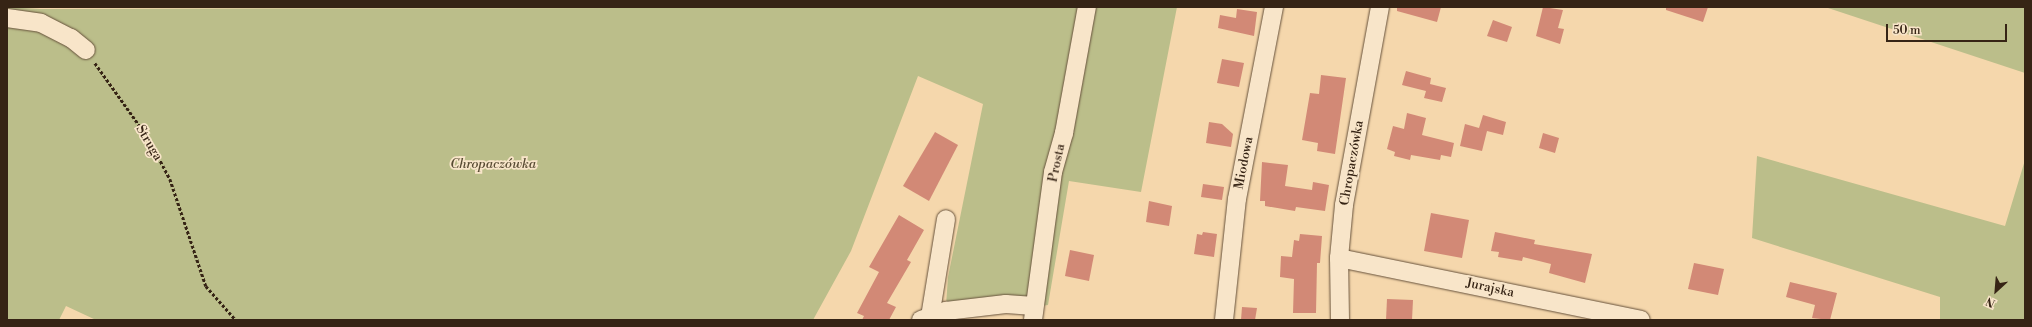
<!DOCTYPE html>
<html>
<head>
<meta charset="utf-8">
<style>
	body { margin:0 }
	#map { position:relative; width:2032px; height:327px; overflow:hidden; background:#f5d7ac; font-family:"Libre Bodoni",serif }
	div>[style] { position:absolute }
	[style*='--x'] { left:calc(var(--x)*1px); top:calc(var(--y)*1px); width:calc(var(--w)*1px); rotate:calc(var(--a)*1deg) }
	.green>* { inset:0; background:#bbbe8a }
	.building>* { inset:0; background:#d28976 }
	.path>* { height:2.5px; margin-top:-1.25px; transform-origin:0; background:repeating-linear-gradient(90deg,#362415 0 3px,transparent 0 5px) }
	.roads { filter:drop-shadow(0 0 1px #66513b) drop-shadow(0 0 1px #66513b) }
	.minor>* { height:18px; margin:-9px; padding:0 9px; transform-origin:9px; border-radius:9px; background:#f8e5c9 }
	span { translate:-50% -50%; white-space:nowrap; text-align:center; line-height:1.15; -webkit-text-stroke:3.5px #f8e5c9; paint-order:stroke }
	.street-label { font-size:13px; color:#362415 }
	.park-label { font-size:13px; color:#574a32; font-style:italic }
	.frame { position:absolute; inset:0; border:8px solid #362415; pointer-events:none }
	.north { position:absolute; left:1976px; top:271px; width:40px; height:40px; -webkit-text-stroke:3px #f8e5c9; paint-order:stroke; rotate:206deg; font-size:11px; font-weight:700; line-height:16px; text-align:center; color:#362415 }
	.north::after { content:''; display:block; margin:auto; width:14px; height:18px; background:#362415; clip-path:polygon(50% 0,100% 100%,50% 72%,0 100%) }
	.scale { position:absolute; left:1886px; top:24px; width:121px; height:18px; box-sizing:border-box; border:2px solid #362415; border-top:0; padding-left:5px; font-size:12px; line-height:14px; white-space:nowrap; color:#362415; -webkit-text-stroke:3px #f8e5c9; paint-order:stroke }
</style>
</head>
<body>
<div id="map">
	<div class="green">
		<div style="clip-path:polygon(7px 7px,40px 9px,1177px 7px,1141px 192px,1069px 181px,1048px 305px,945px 319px,948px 277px,983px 104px,918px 76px,851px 251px,813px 320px,96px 320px,66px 306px,59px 320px,7px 320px)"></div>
		<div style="clip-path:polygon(1825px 7px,2025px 7px,2025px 73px)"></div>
		<div style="clip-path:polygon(1757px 156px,2005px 226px,2025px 160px,2025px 320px,1940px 320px,1940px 297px,1752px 238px)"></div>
	</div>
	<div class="building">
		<div style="clip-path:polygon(1397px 7px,1441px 7px,1437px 22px,1397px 11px)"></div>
		<div style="clip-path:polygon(1543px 7px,1563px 10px,1558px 28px,1564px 29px,1560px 44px,1536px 36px)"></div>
		<div style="clip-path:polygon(1666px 7px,1708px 7px,1703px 22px,1666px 10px)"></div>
		<div style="clip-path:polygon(1237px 9px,1257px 12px,1254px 36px,1218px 28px,1220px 15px,1236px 18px)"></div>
		<div style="clip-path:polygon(1493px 20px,1512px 27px,1507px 42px,1487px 36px)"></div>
		<div style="clip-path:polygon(1222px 59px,1244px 63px,1239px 87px,1217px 83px)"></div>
		<div style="clip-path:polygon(1406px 71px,1431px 78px,1430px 84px,1446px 88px,1442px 102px,1424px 98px,1426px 91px,1402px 85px)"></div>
		<div style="clip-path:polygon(1321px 75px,1346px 78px,1335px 154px,1317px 151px,1318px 143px,1302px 140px,1310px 93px,1319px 94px)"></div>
		<div style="clip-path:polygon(1407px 113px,1426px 118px,1422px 135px,1454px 143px,1451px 157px,1441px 155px,1440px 160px,1411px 155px,1410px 160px,1394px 156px,1395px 152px,1387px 149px,1393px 126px,1404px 129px)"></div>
		<div style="clip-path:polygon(1483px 115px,1506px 122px,1503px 135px,1487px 131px,1482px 151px,1460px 146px,1465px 124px,1479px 128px)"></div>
		<div style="clip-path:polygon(1209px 122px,1222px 124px,1233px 134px,1231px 147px,1206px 143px)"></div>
		<div style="clip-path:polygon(935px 132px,958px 145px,929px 201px,903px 186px)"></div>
		<div style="clip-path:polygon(1543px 133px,1559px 138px,1555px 153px,1539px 148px)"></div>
		<div style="clip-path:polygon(1262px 162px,1288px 165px,1285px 186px,1312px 190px,1313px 182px,1329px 185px,1325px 211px,1296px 207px,1295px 211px,1265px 206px,1265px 201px,1260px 201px)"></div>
		<div style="clip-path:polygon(1203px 184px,1224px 187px,1222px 200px,1201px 197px)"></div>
		<div style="clip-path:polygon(1149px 201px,1172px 206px,1169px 226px,1146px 222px)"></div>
		<div style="clip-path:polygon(1431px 213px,1469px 220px,1462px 258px,1424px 251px)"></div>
		<div style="clip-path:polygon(899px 215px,924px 230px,907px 260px,911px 262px,887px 303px,896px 307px,889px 320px,862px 320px,864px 316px,857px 313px,879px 272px,869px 267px)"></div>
		<div style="clip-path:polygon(1203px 232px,1217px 234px,1214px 257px,1194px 254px,1197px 234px,1202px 235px)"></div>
		<div style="clip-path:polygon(1495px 232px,1535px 240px,1534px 244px,1592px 254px,1585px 283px,1549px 273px,1551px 264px,1523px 257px,1522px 261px,1498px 257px,1499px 252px,1491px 251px)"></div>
		<div style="clip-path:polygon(1300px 234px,1322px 236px,1320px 263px,1317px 263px,1316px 313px,1293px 313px,1294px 279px,1280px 277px,1281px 256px,1292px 257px,1294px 240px,1299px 241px)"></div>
		<div style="clip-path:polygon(1070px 250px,1094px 255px,1089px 281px,1065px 276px)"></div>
		<div style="clip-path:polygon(1694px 263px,1724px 269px,1718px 295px,1688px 289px)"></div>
		<div style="clip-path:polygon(1790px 282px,1837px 293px,1830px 320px,1812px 318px,1815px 305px,1786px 297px)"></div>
		<div style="clip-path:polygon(1387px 299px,1413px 300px,1412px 320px,1386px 320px)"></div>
		<div style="clip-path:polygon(1242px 307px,1257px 308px,1255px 320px,1241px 320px)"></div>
	</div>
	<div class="path">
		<div style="--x:95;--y:63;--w:93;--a:54.6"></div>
		<div style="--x:149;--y:139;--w:45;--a:62.3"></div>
		<div style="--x:170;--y:179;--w:113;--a:71.4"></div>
		<div style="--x:206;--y:286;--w:45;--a:48.6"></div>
	</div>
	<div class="roads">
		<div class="minor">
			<div style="--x:7;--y:18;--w:34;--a:8"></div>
			<div style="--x:41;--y:23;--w:34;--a:27"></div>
			<div style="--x:71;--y:38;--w:19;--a:39"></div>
			<div style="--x:1339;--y:258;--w:308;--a:11.6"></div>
			<div style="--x:930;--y:317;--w:99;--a:-80.7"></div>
			<div style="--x:921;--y:320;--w:27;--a:-20"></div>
			<div style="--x:946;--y:311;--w:60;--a:-6.7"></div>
			<div style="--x:1006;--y:304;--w:28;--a:4"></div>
			<div style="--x:1033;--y:320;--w:149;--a:-82.3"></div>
			<div style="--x:1053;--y:172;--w:41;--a:-74.2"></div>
			<div style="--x:1064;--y:133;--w:128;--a:-79.7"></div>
			<div style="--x:1224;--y:320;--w:122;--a:-83.9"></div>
			<div style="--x:1237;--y:199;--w:196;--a:-79.1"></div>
			<div style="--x:1340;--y:320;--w:62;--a:-90.9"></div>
			<div style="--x:1339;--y:258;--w:53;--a:-84.6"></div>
			<div style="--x:1344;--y:205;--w:201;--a:-79.7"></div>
		</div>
	</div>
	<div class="street-label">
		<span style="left:149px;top:143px;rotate:59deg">Struga</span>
		<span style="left:1057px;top:163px;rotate:-78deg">Prosta</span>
		<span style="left:1244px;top:163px;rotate:-79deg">Miodowa</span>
		<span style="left:1352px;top:163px;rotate:-80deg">Chropaczówka</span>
		<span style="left:1490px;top:288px;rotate:12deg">Jurajska</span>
	</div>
	<div class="park-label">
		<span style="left:493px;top:164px">Chropaczówka</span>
	</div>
	<div class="frame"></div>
	<div class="north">N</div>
	<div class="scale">50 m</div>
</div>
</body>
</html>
